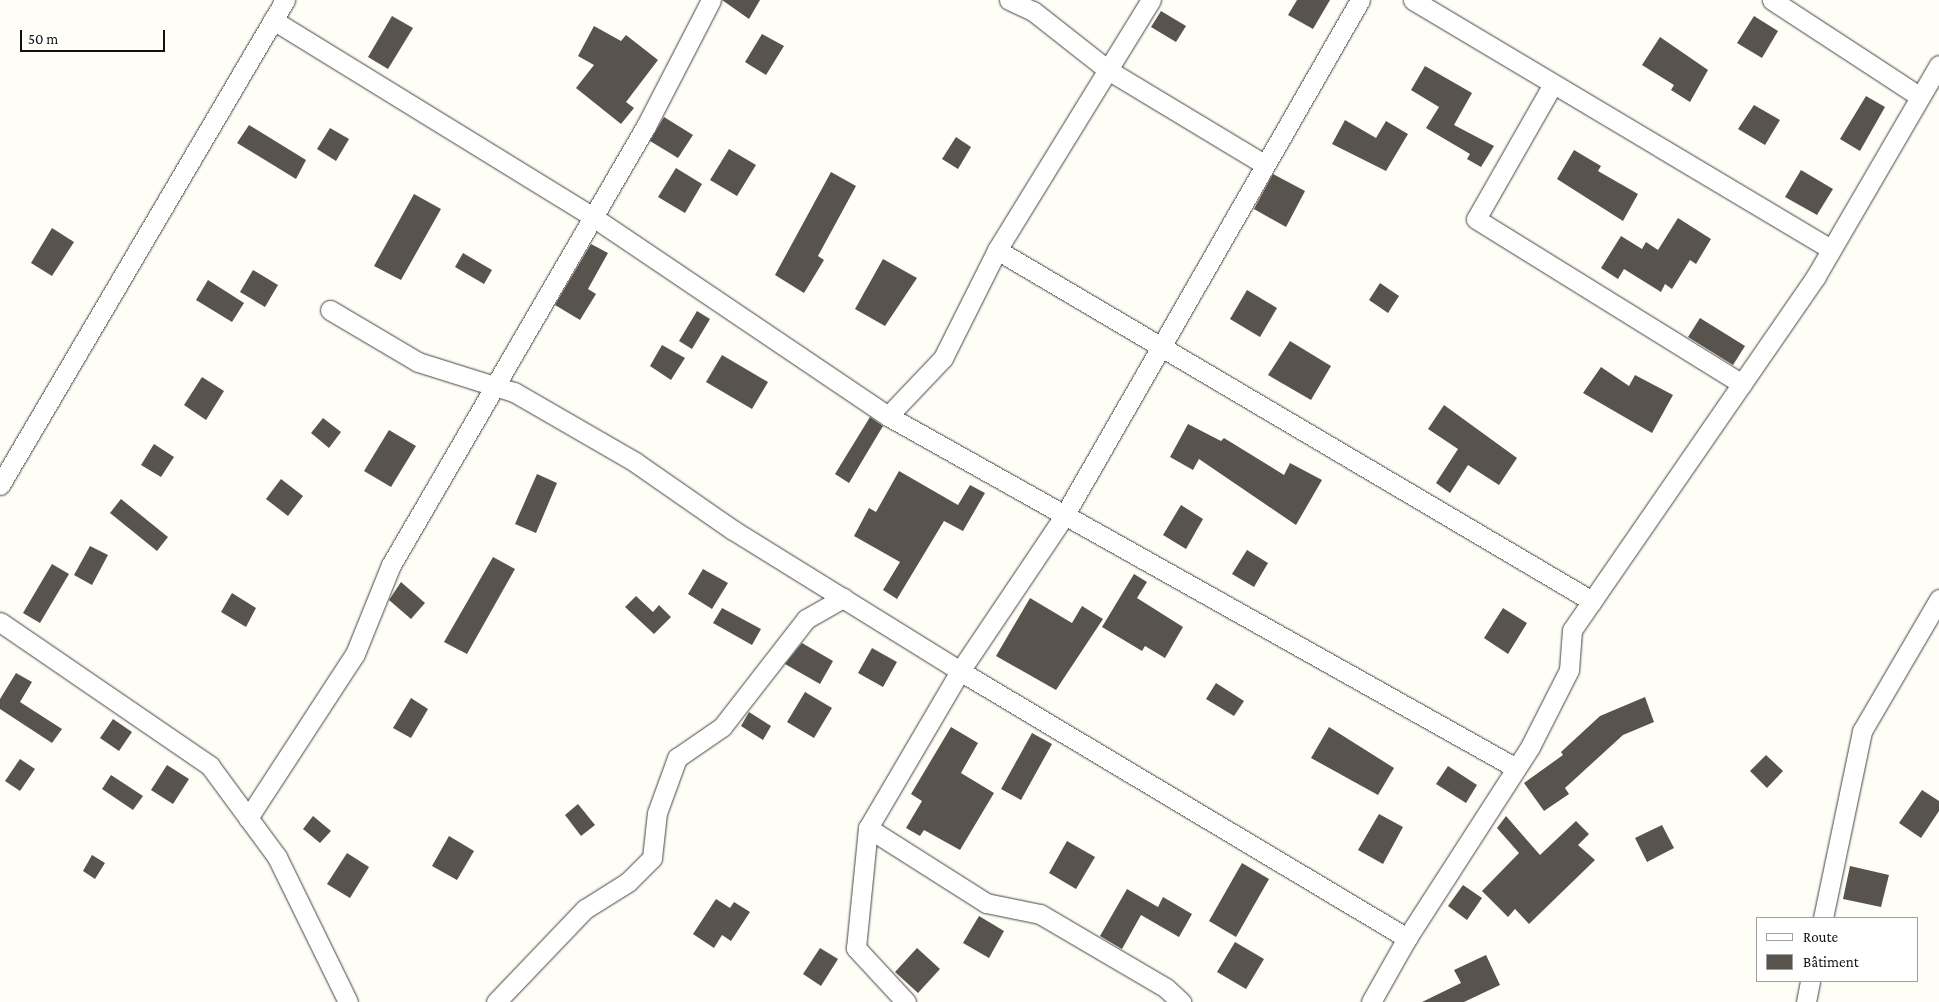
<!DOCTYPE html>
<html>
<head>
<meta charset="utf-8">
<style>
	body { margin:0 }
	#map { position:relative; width:1939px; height:1002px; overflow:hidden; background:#fefdf6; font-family:"Crimson Pro",serif }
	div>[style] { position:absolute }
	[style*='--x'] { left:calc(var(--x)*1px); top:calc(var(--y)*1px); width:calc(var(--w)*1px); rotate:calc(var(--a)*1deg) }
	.building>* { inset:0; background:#59534e }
	.roads { filter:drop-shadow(0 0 1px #444) drop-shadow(0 0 1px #444) }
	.minor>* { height:19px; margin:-9.5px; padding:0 9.5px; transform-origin:9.5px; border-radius:9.5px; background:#fff }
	span { translate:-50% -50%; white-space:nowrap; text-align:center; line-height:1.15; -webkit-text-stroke:5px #fff; paint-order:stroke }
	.legend { position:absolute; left:1756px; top:917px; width:162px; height:65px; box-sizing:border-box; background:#fff; border:1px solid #a0a0a0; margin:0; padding:6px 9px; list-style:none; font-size:15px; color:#111 }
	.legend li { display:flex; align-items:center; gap:10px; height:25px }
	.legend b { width:25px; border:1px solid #a0a0a0 }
	.scale { position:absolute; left:20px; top:30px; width:145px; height:22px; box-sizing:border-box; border:2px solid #111; border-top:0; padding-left:6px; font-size:15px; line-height:18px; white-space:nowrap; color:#111; -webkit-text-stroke:4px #fff; paint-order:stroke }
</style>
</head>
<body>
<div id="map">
	<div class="building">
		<div style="clip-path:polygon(722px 0,760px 0,749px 19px)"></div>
		<div style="clip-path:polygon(1297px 0,1330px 0,1313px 29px,1288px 15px)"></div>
		<div style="clip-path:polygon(1161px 11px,1186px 26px,1176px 42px,1151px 27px)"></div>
		<div style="clip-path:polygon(392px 16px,413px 28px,388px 69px,368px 57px)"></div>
		<div style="clip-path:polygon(1754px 16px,1778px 31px,1762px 58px,1737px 43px)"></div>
		<div style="clip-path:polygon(594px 26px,621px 41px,626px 35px,658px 60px,626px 102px,634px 108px,621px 124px,576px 88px,594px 65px,578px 56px)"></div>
		<div style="clip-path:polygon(762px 34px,784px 46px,766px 75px,745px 62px)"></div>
		<div style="clip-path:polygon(1660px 37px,1708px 70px,1690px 102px,1671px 90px,1674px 85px,1642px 65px)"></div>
		<div style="clip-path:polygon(1425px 66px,1472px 93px,1454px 125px,1494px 146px,1481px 167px,1467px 159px,1470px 154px,1426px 128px,1439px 107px,1411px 90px)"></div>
		<div style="clip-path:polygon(1866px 96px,1885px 107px,1860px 151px,1840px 139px)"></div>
		<div style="clip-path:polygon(1754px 105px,1780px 120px,1765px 145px,1738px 129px)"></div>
		<div style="clip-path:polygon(664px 117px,693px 135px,678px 158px,650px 141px)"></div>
		<div style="clip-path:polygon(1345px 120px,1376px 138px,1386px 121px,1408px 134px,1386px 171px,1332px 144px)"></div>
		<div style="clip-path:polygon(249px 125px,306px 160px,296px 179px,237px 143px)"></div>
		<div style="clip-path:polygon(330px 128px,349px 139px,336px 161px,317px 149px)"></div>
		<div style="clip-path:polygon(956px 137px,971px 147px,958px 169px,942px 159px)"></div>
		<div style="clip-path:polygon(729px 149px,756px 165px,737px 196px,710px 180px)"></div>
		<div style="clip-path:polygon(1574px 150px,1601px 166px,1598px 171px,1638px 194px,1623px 221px,1557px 179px)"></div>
		<div style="clip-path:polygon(676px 168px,702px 184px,685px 213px,658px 197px)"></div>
		<div style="clip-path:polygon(1801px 170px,1833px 189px,1817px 215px,1785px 197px)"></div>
		<div style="clip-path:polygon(831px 172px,856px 186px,818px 256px,824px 260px,804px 293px,775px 275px)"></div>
		<div style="clip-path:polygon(1273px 174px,1305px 191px,1286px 227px,1254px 209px)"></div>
		<div style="clip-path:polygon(414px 194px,441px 209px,401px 280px,374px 266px)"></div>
		<div style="clip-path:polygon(1678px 218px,1711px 239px,1696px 264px,1690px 260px,1672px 289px,1665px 284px,1661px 292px,1624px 269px,1618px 279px,1601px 268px,1621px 236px,1642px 249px,1646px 242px,1658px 250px)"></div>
		<div style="clip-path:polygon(52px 228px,74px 242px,52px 276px,31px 263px)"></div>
		<div style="clip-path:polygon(591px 244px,608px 253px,588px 289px,596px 294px,580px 320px,555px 305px)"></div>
		<div style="clip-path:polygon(463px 253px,492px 270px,484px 284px,455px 267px)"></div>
		<div style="clip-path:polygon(883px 259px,917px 278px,885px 326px,855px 309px)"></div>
		<div style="clip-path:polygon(253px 270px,278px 285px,265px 307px,240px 292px)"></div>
		<div style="clip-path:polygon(208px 280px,244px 303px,232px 322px,196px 300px)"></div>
		<div style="clip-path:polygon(1380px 283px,1399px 296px,1388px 313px,1369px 300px)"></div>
		<div style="clip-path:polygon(1247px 290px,1277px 308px,1260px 337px,1230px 319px)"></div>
		<div style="clip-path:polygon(697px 311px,710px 319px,692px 349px,679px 341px)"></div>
		<div style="clip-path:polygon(1700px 318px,1745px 346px,1733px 365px,1688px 337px)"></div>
		<div style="clip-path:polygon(1290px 341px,1331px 366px,1311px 400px,1268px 375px)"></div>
		<div style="clip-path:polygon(662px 345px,685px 358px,671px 380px,650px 366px)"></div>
		<div style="clip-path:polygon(722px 355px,768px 382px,752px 409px,706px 382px)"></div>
		<div style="clip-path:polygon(1601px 367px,1629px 386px,1635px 375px,1673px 395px,1652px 433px,1583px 393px)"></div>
		<div style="clip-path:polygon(202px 377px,224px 391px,206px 420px,184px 405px)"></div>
		<div style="clip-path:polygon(1444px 405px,1517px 458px,1499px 485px,1468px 465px,1450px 493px,1436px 483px,1458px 449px,1428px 429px)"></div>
		<div style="clip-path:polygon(870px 417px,883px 426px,849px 483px,835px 474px)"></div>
		<div style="clip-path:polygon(323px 418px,341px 432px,329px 448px,311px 433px)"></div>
		<div style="clip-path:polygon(1188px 424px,1221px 441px,1224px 438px,1284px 475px,1290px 463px,1322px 480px,1296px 525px,1199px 459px,1193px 470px,1170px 457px)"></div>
		<div style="clip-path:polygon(389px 430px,416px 446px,391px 487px,364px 471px)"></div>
		<div style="clip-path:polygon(154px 444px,174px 457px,161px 477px,141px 465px)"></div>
		<div style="clip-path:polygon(899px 471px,958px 505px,970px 485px,985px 493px,963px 531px,944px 521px,897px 599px,883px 590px,900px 562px,854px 536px,869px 508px,876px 512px)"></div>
		<div style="clip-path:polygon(537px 474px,557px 483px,536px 533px,515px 524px)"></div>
		<div style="clip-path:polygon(281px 479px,303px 496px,288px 516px,266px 499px)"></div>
		<div style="clip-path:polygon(121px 499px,168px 537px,157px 551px,110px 513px)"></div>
		<div style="clip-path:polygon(1181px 505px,1203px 519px,1186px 549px,1163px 535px)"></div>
		<div style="clip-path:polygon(90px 546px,108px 555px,92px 585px,74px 575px)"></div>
		<div style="clip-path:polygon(1247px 550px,1268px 563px,1254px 587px,1232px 574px)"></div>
		<div style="clip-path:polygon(493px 557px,515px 569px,467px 654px,444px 642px)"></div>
		<div style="clip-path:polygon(52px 564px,69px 574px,40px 623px,23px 613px)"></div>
		<div style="clip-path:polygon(703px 569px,728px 583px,712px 609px,688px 594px)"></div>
		<div style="clip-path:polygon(1134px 574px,1147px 582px,1137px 598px,1183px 627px,1165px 658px,1145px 646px,1142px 651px,1102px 627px)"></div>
		<div style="clip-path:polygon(401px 582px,425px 603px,411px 619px,389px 600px)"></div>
		<div style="clip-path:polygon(232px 593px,256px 608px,246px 627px,221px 612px)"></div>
		<div style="clip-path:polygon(636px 596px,653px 612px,659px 605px,671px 617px,654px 634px,625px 607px)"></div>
		<div style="clip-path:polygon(1030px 598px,1072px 623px,1082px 606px,1103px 619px,1056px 690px,996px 656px)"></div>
		<div style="clip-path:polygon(722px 608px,761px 629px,752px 645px,713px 623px)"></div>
		<div style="clip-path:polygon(1503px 608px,1527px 623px,1508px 654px,1484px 638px)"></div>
		<div style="clip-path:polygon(802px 643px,833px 661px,820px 684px,785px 664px)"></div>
		<div style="clip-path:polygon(872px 648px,897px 662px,883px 687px,858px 673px)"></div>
		<div style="clip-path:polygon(16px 673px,32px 682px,20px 702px,62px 729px,52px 743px,0 709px,0 699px)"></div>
		<div style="clip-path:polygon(1216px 683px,1244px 701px,1234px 716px,1206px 699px)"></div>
		<div style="clip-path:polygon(805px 692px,832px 708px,814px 738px,787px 722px)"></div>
		<div style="clip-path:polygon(1645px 697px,1654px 722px,1623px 735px,1565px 788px,1569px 794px,1544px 811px,1524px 783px,1563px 755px,1561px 752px,1600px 716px)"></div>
		<div style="clip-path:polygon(411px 698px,428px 709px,411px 738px,393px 728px)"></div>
		<div style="clip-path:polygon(749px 712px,771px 726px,763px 740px,741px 726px)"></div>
		<div style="clip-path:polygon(113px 719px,132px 732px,119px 751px,100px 738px)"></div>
		<div style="clip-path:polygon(951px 727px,978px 743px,961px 773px,994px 793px,960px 850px,924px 830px,920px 836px,906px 828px,922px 801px,911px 794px)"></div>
		<div style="clip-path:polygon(1329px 727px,1394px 768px,1378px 795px,1311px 758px)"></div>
		<div style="clip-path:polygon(1032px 733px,1052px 744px,1021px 800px,1001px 789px)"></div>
		<div style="clip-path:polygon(1766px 755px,1783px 771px,1767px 788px,1750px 771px)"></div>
		<div style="clip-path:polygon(20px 759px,35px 769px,20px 791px,5px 781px)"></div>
		<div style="clip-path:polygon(167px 765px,189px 779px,173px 804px,151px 790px)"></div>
		<div style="clip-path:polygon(1448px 766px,1477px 785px,1466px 803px,1436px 784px)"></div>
		<div style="clip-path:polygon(111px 775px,143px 796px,133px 810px,102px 789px)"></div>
		<div style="clip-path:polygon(1922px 790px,1939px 801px,1939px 811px,1921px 838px,1899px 823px)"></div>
		<div style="clip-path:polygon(578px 804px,595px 825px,581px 836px,565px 815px)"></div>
		<div style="clip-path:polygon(1379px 814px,1403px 827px,1383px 864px,1358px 850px)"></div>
		<div style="clip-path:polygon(313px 816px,331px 831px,320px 843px,303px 829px)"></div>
		<div style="clip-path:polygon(1506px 816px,1540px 855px,1576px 821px,1589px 834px,1578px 845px,1595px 860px,1529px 924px,1515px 909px,1508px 917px,1482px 891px,1519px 853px,1497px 828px)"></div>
		<div style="clip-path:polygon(1662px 825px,1674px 848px,1647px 862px,1635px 838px)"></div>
		<div style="clip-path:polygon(449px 836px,474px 851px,457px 880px,432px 866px)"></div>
		<div style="clip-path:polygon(1067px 841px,1095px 857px,1076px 889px,1049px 873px)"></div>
		<div style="clip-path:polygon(347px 853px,369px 867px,350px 898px,327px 884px)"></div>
		<div style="clip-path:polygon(92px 855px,105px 863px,95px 879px,83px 871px)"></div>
		<div style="clip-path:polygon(1242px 863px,1269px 879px,1236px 937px,1209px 921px)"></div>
		<div style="clip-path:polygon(1850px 866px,1889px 875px,1881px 907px,1843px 899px)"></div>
		<div style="clip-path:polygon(1463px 885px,1482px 898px,1467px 920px,1448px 906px)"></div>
		<div style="clip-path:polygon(1127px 889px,1158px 907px,1163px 897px,1192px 914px,1179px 937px,1141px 915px,1122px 949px,1100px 936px)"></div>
		<div style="clip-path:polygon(716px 899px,730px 908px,734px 902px,750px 912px,731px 941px,722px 935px,714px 948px,693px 934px)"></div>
		<div style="clip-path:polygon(979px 916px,1004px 931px,989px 958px,963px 943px)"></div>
		<div style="clip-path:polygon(1235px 942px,1264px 959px,1246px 989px,1217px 972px)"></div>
		<div style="clip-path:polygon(820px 948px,838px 959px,821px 986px,803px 974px)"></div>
		<div style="clip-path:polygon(917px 948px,940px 969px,918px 993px,895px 972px)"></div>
		<div style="clip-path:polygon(1486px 955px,1500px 985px,1464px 1002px,1422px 1002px,1461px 983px,1454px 970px)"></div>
	</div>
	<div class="roads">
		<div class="minor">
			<div style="--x:1009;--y:0;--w:26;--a:25"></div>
			<div style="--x:1033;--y:11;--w:95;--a:38.2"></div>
			<div style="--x:1108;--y:70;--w:182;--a:31.1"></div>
			<div style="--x:1413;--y:0;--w:487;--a:30.8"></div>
			<div style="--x:1772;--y:0;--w:177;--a:33.2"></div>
			<div style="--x:273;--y:20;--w:376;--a:31.6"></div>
			<div style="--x:593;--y:217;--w:356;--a:34"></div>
			<div style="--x:888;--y:416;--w:720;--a:29.27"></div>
			<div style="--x:1553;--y:84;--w:155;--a:119.7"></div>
			<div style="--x:1476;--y:219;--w:313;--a:31.8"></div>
			<div style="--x:997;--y:250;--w:691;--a:30.54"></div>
			<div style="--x:330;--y:310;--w:102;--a:30.6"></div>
			<div style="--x:418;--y:362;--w:101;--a:17.4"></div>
			<div style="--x:514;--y:392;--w:140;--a:30"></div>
			<div style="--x:635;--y:462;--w:119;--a:34.8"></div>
			<div style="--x:733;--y:530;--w:267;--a:31.8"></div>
			<div style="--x:960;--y:671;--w:521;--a:30.85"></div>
			<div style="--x:888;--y:416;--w:80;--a:-46.5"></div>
			<div style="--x:943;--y:358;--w:121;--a:-63.4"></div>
			<div style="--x:997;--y:250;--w:294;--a:-58.4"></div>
			<div style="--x:0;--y:485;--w:563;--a:-59.56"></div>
			<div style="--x:0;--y:622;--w:255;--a:34.4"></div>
			<div style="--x:210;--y:766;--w:113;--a:53.6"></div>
			<div style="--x:277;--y:857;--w:161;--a:63.9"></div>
			<div style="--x:248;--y:818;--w:196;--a:-56.9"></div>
			<div style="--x:355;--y:654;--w:96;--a:-68"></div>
			<div style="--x:391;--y:565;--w:508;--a:-59.85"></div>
			<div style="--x:646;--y:126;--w:142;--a:-62.7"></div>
			<div style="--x:868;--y:828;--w:140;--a:32.4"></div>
			<div style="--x:986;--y:903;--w:55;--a:11.5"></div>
			<div style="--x:1040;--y:914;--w:146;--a:30.4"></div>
			<div style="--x:1166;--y:988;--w:21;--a:43"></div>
			<div style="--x:1823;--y:918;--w:191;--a:-78.2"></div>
			<div style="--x:1862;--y:731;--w:153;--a:-59.7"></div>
			<div style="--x:496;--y:1002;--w:129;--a:-46.3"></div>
			<div style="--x:585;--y:909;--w:51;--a:-32.1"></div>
			<div style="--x:628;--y:882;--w:34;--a:-45"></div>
			<div style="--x:652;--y:858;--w:45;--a:-83.7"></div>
			<div style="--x:657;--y:813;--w:59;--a:-70"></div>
			<div style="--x:677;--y:758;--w:55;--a:-34.6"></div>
			<div style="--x:722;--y:727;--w:137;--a:-52.1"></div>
			<div style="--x:806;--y:619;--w:43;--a:-29.6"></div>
			<div style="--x:906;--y:1002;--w:74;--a:-132.8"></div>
			<div style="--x:856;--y:948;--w:121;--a:-84.3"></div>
			<div style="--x:868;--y:828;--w:182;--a:-59.6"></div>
			<div style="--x:960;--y:671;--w:187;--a:-56.1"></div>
			<div style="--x:1064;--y:516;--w:595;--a:-60.16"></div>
			<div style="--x:1371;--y:1002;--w:73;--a:-60.6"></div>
			<div style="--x:1407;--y:938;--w:227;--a:-57.2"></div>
			<div style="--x:1530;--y:747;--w:86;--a:-63.1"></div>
			<div style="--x:1569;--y:670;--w:40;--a:-85.7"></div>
			<div style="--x:1572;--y:630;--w:430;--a:-55.4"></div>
			<div style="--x:1816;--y:276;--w:244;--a:-59.8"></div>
			<div style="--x:1806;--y:1002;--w:21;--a:-79"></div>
		</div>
	</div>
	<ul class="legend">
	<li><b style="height:6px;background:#fff"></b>Route</li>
	<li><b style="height:14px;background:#59534e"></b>Bâtiment</li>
	</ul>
	<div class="scale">50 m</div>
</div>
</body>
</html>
